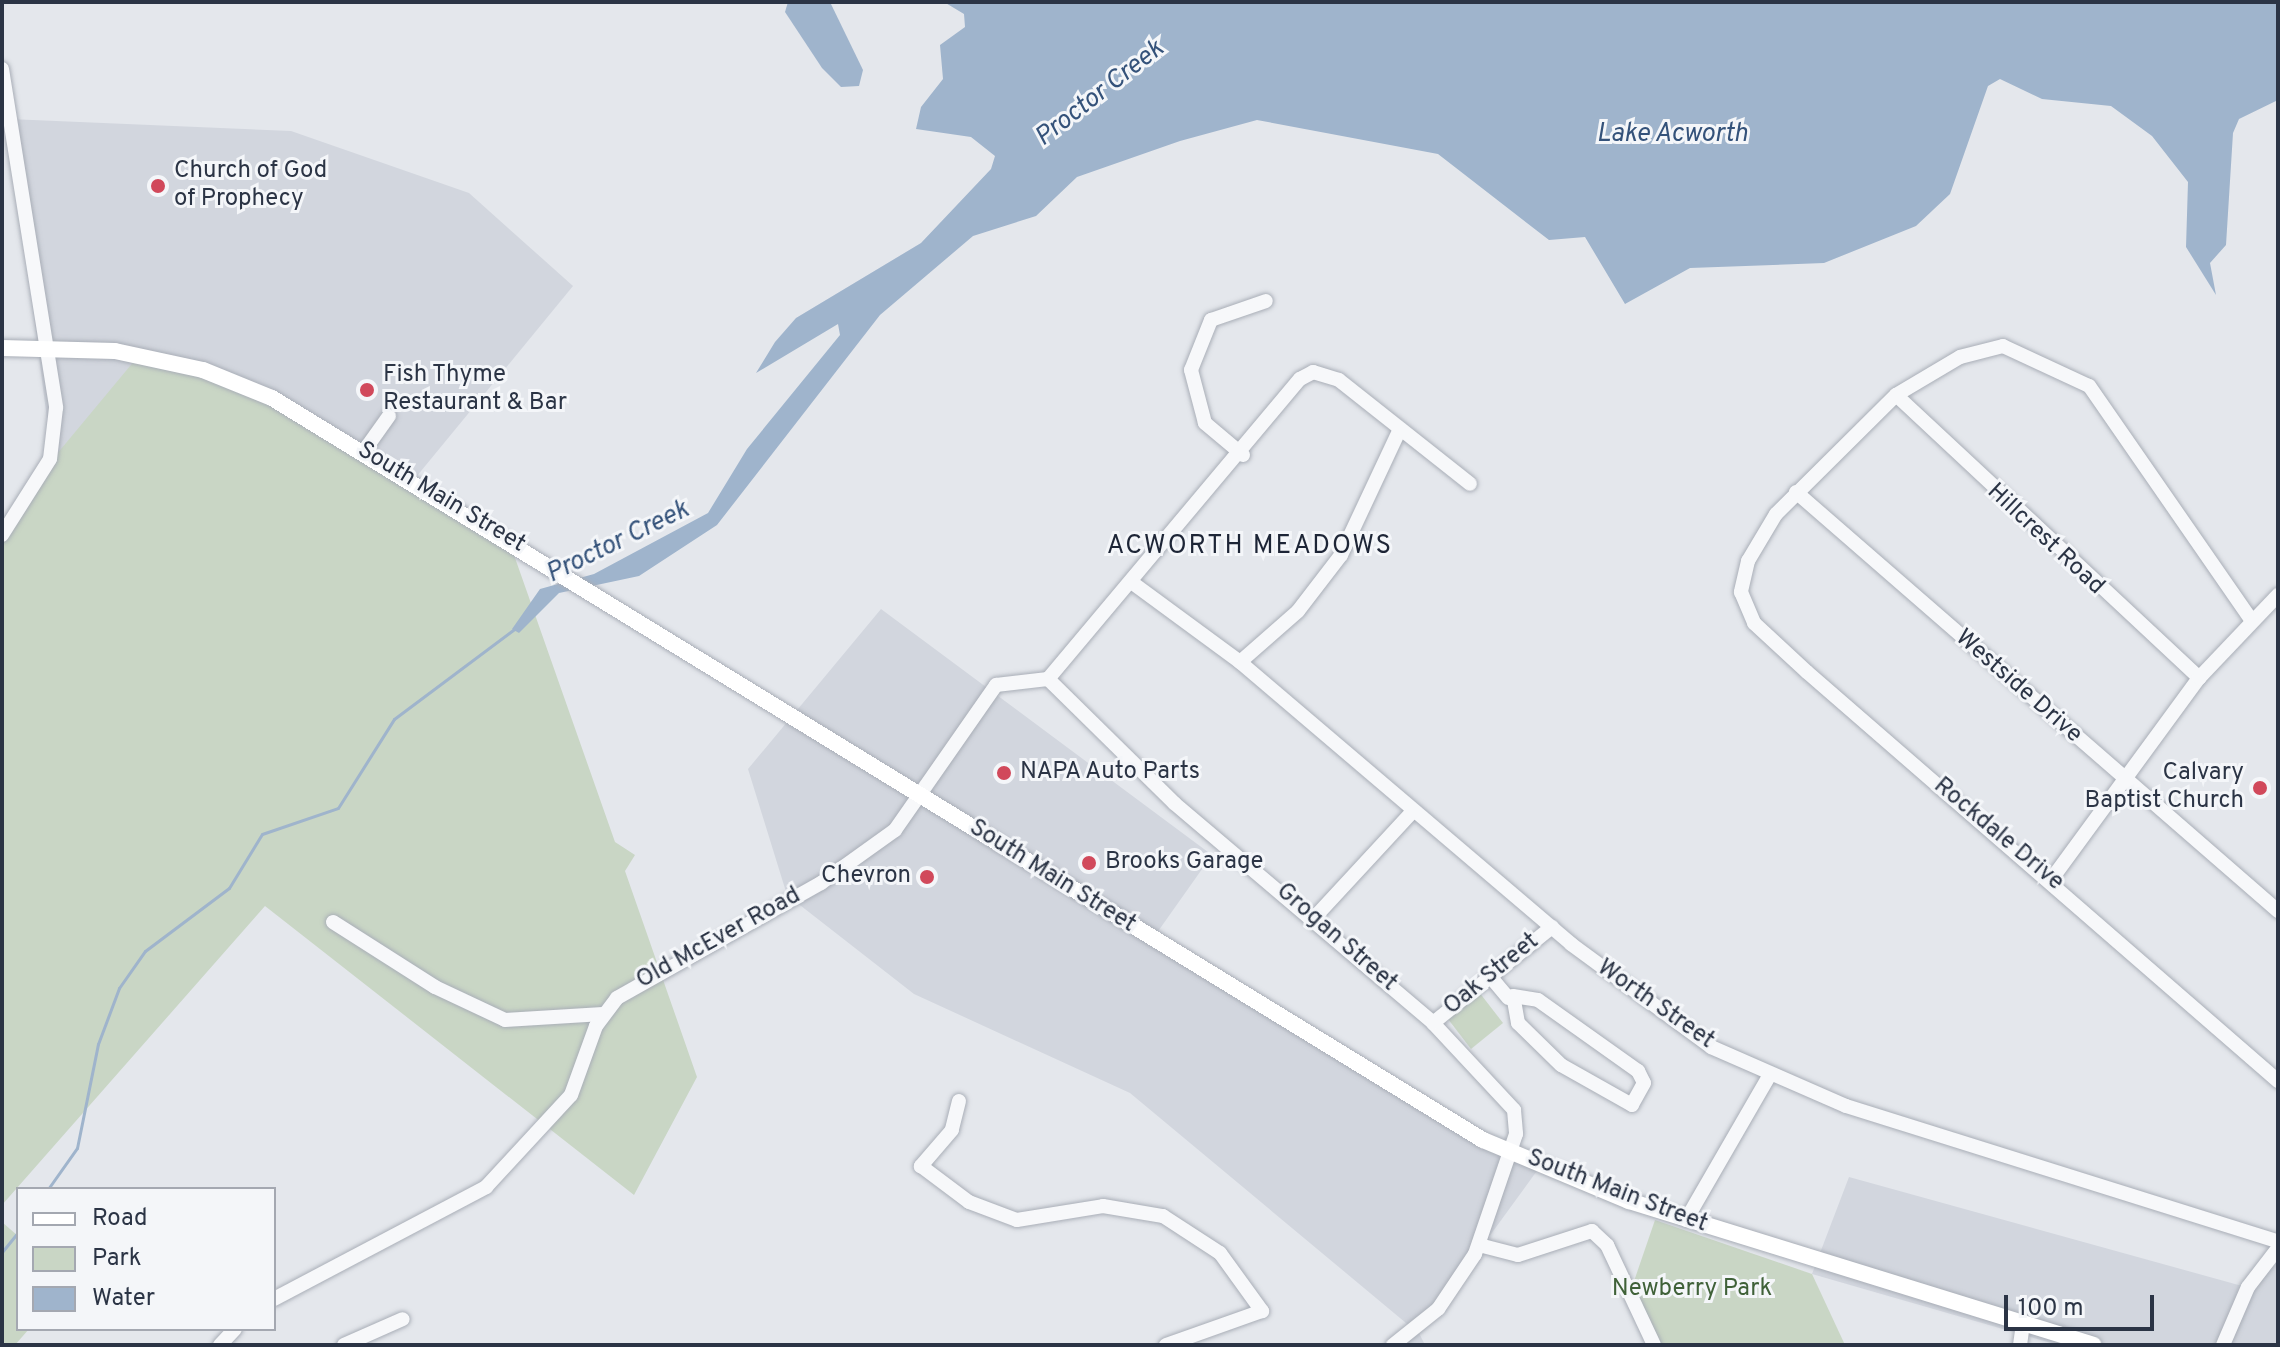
<!DOCTYPE html>
<html>
<head>
<meta charset="utf-8">
<style>
	body { margin:0 }
	#map { position:relative; width:2280px; height:1347px; overflow:hidden; background:#e4e7ec; font-family:Overpass,sans-serif }
	div>[style] { position:absolute }
	[style*='--x'] { left:calc(var(--x)*1px); top:calc(var(--y)*1px); width:calc(var(--w)*1px); rotate:calc(var(--a)*1deg) }
	.built>* { inset:0; background:#d2d6de }
	.green>* { inset:0; background:#c9d6c5 }
	.water>* { inset:0; background:#9fb4cc }
	.stream>* { height:3px; margin:-1.5px; padding:0 1.5px; transform-origin:1.5px; border-radius:1.5px; background:#9fb4cc }
	.roads { filter:drop-shadow(0 0 2px #a9aeb7) drop-shadow(0 0 2px #a9aeb7) }
	.minor>* { height:14px; margin:-7px; padding:0 7px; transform-origin:7px; border-radius:7px; background:#f7f8fa }
	.major>* { height:16px; margin:-8px; padding:0 8px; transform-origin:8px; border-radius:8px; background:#fff }
	.dots>* { width:22px; height:22px; translate:-50% -50%; box-sizing:border-box; border:4px solid #f4f6f9; border-radius:50% }
	span { translate:-50% -50%; white-space:nowrap; text-align:center; line-height:1.15; -webkit-text-stroke:6px #f4f6f9; paint-order:stroke }
	.poi-label { font-size:24px; color:#2b3445 }
	.left { translate:0 -50%; text-align:left }
	.right { translate:-100% -50%; text-align:right }
	.street-label { font-size:24px; color:#2b3445 }
	.park-label { font-size:24px; color:#3f6138 }
	.water-label { font-size:26px; color:#34527a; font-style:italic }
	.neighbourhood-label { font-size:26px; color:#1d2536; letter-spacing:2px }
	.frame { position:absolute; inset:0; border:4px solid #2b3445; pointer-events:none }
	.legend { position:absolute; left:16px; top:1187px; width:260px; height:144px; box-sizing:border-box; background:#f4f6f9; border:2px solid #a4a8b1; margin:0; padding:10px 14px; list-style:none; font-size:24px; color:#2b3445 }
	.legend li { display:flex; align-items:center; gap:16px; height:40px }
	.legend b { width:40px; border:2px solid #a4a8b1 }
	.scale { position:absolute; left:2004px; top:1295px; width:150px; height:36px; box-sizing:border-box; border:4px solid #2b3445; border-top:0; padding-left:10px; font-size:24px; line-height:28px; white-space:nowrap; color:#2b3445; -webkit-text-stroke:6px #f4f6f9; paint-order:stroke }
</style>
</head>
<body>
<div id="map">
	<div class="built">
		<div style="clip-path:polygon(9px 119px,291px 131px,469px 193px,573px 286px,412px 482px,52px 459px)"></div>
		<div style="clip-path:polygon(881px 609px,1212px 855px,1154px 937px,1539px 1168px,1419px 1333px,1425px 1345px,1388px 1345px,1418px 1333px,1130px 1093px,914px 994px,787px 895px,748px 769px)"></div>
		<div style="clip-path:polygon(1849px 1177px,2253px 1289px,2278px 1261px,2278px 1345px,2058px 1345px,1812px 1274px)"></div>
	</div>
	<div class="green">
		<div style="clip-path:polygon(135px 360px,225px 375px,514px 555px,615px 842px,635px 855px,625px 871px,697px 1077px,634px 1195px,265px 906px,2px 1205px,2px 520px)"></div>
		<div style="clip-path:polygon(1479px 992px,1503px 1023px,1471px 1049px,1448px 1019px)"></div>
		<div style="clip-path:polygon(1655px 1220px,1812px 1274px,1845px 1345px,1658px 1345px,1631px 1290px)"></div>
		<div style="clip-path:polygon(2px 1222px,18px 1236px,18px 1329px,29px 1329px,15px 1345px,2px 1345px)"></div>
	</div>
	<div class="water">
		<div style="clip-path:polygon(788px 2px,830px 2px,863px 70px,859px 86px,841px 87px,822px 68px,785px 12px)"></div>
		<div style="clip-path:polygon(944px 2px,2278px 2px,2278px 100px,2239px 119px,2233px 133px,2226px 245px,2210px 263px,2216px 295px,2186px 247px,2188px 182px,2152px 136px,2111px 106px,2042px 99px,2000px 79px,1988px 86px,1950px 194px,1916px 226px,1824px 263px,1690px 268px,1625px 304px,1585px 237px,1549px 240px,1438px 154px,1257px 120px,1180px 141px,1077px 177px,1036px 216px,973px 236px,880px 315px,717px 525px,639px 576px,559px 593px,519px 633px,512px 629px,540px 589px,594px 574px,708px 513px,747px 449px,840px 335px,838px 324px,756px 373px,775px 342px,796px 318px,921px 243px,991px 169px,995px 156px,971px 137px,916px 129px,921px 107px,943px 79px,940px 45px,965px 27px,964px 14px)"></div>
	</div>
	<div class="stream">
		<div style="--x:48;--y:1189;--w:50;--a:-54.7"></div>
		<div style="--x:77;--y:1148;--w:106;--a:-78.6"></div>
		<div style="--x:98;--y:1044;--w:60;--a:-69.4"></div>
		<div style="--x:119;--y:988;--w:45;--a:-54.9"></div>
		<div style="--x:145;--y:951;--w:105;--a:-36.9"></div>
		<div style="--x:229;--y:888;--w:63;--a:-58.6"></div>
		<div style="--x:262;--y:834;--w:80;--a:-18.9"></div>
		<div style="--x:338;--y:808;--w:105;--a:-57.8"></div>
		<div style="--x:394;--y:719;--w:154;--a:-36.8"></div>
		<div style="--x:2;--y:1252;--w:26;--a:-51"></div>
	</div>
	<div class="roads">
		<div class="minor">
			<div style="--x:2;--y:69;--w:343;--a:80.9"></div>
			<div style="--x:56;--y:408;--w:51;--a:96.7"></div>
			<div style="--x:50;--y:459;--w:90;--a:122.3"></div>
			<div style="--x:1896;--y:395;--w:415;--a:43"></div>
			<div style="--x:364;--y:451;--w:43;--a:-54.5"></div>
			<div style="--x:1243;--y:455;--w:50;--a:-139.9"></div>
			<div style="--x:1205;--y:423;--w:55;--a:-104.8"></div>
			<div style="--x:1191;--y:370;--w:54;--a:-68.2"></div>
			<div style="--x:1211;--y:320;--w:58;--a:-19.1"></div>
			<div style="--x:1796;--y:492;--w:639;--a:41"></div>
			<div style="--x:1134;--y:584;--w:132;--a:36.3"></div>
			<div style="--x:1240;--y:662;--w:435;--a:40.4"></div>
			<div style="--x:1571;--y:944;--w:174;--a:36.3"></div>
			<div style="--x:1711;--y:1047;--w:147;--a:23.6"></div>
			<div style="--x:1846;--y:1106;--w:453;--a:17.4"></div>
			<div style="--x:2252;--y:621;--w:286;--a:-124.7"></div>
			<div style="--x:2089;--y:386;--w:95;--a:-155.1"></div>
			<div style="--x:2003;--y:346;--w:44;--a:165.7"></div>
			<div style="--x:1960;--y:357;--w:74;--a:149.3"></div>
			<div style="--x:1896;--y:395;--w:169;--a:135.2"></div>
			<div style="--x:1776;--y:514;--w:55;--a:120.8"></div>
			<div style="--x:1748;--y:561;--w:32;--a:103"></div>
			<div style="--x:1741;--y:592;--w:34;--a:67"></div>
			<div style="--x:1754;--y:623;--w:72;--a:42.8"></div>
			<div style="--x:1807;--y:672;--w:624;--a:40.97"></div>
			<div style="--x:1240;--y:662;--w:77;--a:-41.3"></div>
			<div style="--x:1298;--y:611;--w:71;--a:-52.5"></div>
			<div style="--x:1341;--y:555;--w:139;--a:-64.9"></div>
			<div style="--x:1048;--y:679;--w:177;--a:44.5"></div>
			<div style="--x:1174;--y:803;--w:340;--a:40.3"></div>
			<div style="--x:1433;--y:1023;--w:119;--a:47"></div>
			<div style="--x:1514;--y:1110;--w:24;--a:85"></div>
			<div style="--x:1516;--y:1134;--w:127;--a:108.9"></div>
			<div style="--x:1475;--y:1254;--w:66;--a:123.9"></div>
			<div style="--x:1438;--y:1309;--w:58;--a:141.3"></div>
			<div style="--x:2051;--y:880;--w:250;--a:-53.8"></div>
			<div style="--x:2199;--y:678;--w:115;--a:-46.4"></div>
			<div style="--x:1315;--y:917;--w:144;--a:-47.2"></div>
			<div style="--x:333;--y:922;--w:121;--a:32.5"></div>
			<div style="--x:435;--y:987;--w:77;--a:25.2"></div>
			<div style="--x:505;--y:1020;--w:98;--a:-3.5"></div>
			<div style="--x:1489;--y:975;--w:30;--a:50"></div>
			<div style="--x:1513;--y:996;--w:25;--a:9"></div>
			<div style="--x:1538;--y:1000;--w:123;--a:35.4"></div>
			<div style="--x:1638;--y:1071;--w:13;--a:63"></div>
			<div style="--x:1644;--y:1083;--w:25;--a:119"></div>
			<div style="--x:1632;--y:1105;--w:81;--a:-150.6"></div>
			<div style="--x:1561;--y:1065;--w:60;--a:-135.7"></div>
			<div style="--x:1518;--y:1023;--w:27;--a:-100"></div>
			<div style="--x:1433;--y:1023;--w:153;--a:-38.9"></div>
			<div style="--x:959;--y:1101;--w:30;--a:104"></div>
			<div style="--x:952;--y:1130;--w:48;--a:130.7"></div>
			<div style="--x:921;--y:1166;--w:60;--a:36.9"></div>
			<div style="--x:969;--y:1202;--w:51;--a:20.6"></div>
			<div style="--x:1017;--y:1220;--w:87;--a:-9.2"></div>
			<div style="--x:1103;--y:1206;--w:61;--a:9.5"></div>
			<div style="--x:1163;--y:1216;--w:68;--a:33"></div>
			<div style="--x:1220;--y:1253;--w:72;--a:54.1"></div>
			<div style="--x:1262;--y:1311;--w:102;--a:160.5"></div>
			<div style="--x:1686;--y:1220;--w:166;--a:-60"></div>
			<div style="--x:1479;--y:1245;--w:40;--a:14.4"></div>
			<div style="--x:1518;--y:1255;--w:78;--a:-18"></div>
			<div style="--x:1592;--y:1231;--w:21;--a:43"></div>
			<div style="--x:1607;--y:1245;--w:110;--a:64.8"></div>
			<div style="--x:274;--y:1299;--w:240;--a:-27.8"></div>
			<div style="--x:486;--y:1187;--w:125;--a:-47.3"></div>
			<div style="--x:571;--y:1095;--w:73;--a:-70.1"></div>
			<div style="--x:596;--y:1026;--w:35;--a:-53"></div>
			<div style="--x:617;--y:998;--w:234;--a:-29.4"></div>
			<div style="--x:821;--y:883;--w:91;--a:-35.6"></div>
			<div style="--x:895;--y:830;--w:177;--a:-55.1"></div>
			<div style="--x:996;--y:685;--w:52;--a:-6.6"></div>
			<div style="--x:1048;--y:679;--w:392;--a:-50"></div>
			<div style="--x:1300;--y:379;--w:15;--a:-28"></div>
			<div style="--x:1313;--y:372;--w:27;--a:17"></div>
			<div style="--x:1339;--y:380;--w:167;--a:38.4"></div>
			<div style="--x:220;--y:1345;--w:22;--a:-47"></div>
			<div style="--x:344;--y:1345;--w:64;--a:-23.8"></div>
			<div style="--x:2020;--y:1345;--w:21;--a:-82"></div>
			<div style="--x:2223;--y:1345;--w:63;--a:-66.7"></div>
			<div style="--x:2248;--y:1287;--w:49;--a:-52.4"></div>
		</div>
		<div class="major">
			<div style="--x:2;--y:348;--w:113;--a:1.5"></div>
			<div style="--x:115;--y:351;--w:90;--a:12.2"></div>
			<div style="--x:203;--y:370;--w:74;--a:22.1"></div>
			<div style="--x:272;--y:398;--w:1420;--a:31.5"></div>
			<div style="--x:1483;--y:1140;--w:158;--a:22.7"></div>
			<div style="--x:1629;--y:1201;--w:486;--a:17.2"></div>
		</div>
	</div>
	<div class="dots">
		<div style="left:158px;top:186px;background:#d1495b"></div>
		<div style="left:367px;top:390px;background:#d1495b"></div>
		<div style="left:1004px;top:773px;background:#d1495b"></div>
		<div style="left:2260px;top:788px;background:#d1495b"></div>
		<div style="left:1089px;top:863px;background:#d1495b"></div>
		<div style="left:927px;top:877px;background:#d1495b"></div>
	</div>
	<div class="poi-label">
		<span class="left" style="left:174px;top:186px">Church of God<br>of Prophecy</span>
		<span class="left" style="left:383px;top:390px">Fish Thyme<br>Restaurant &amp; Bar</span>
		<span class="left" style="left:1020px;top:773px">NAPA Auto Parts</span>
		<span class="right" style="left:2244px;top:788px">Calvary<br>Baptist Church</span>
		<span class="left" style="left:1105px;top:863px">Brooks Garage</span>
		<span class="right" style="left:911px;top:877px">Chevron</span>
	</div>
	<div class="street-label">
		<span style="left:441px;top:498px;rotate:31deg">South Main Street</span>
		<span style="left:2045px;top:540px;rotate:43deg">Hillcrest Road</span>
		<span style="left:2018px;top:687px;rotate:41deg">Westside Drive</span>
		<span style="left:1998px;top:835px;rotate:40deg">Rockdale Drive</span>
		<span style="left:1052px;top:877px;rotate:32deg">South Main Street</span>
		<span style="left:1336px;top:938px;rotate:41deg">Grogan Street</span>
		<span style="left:719px;top:939px;rotate:-29deg">Old McEver Road</span>
		<span style="left:1492px;top:975px;rotate:-39deg">Oak Street</span>
		<span style="left:1655px;top:1005px;rotate:35deg">Worth Street</span>
		<span style="left:1617px;top:1192px;rotate:21deg">South Main Street</span>
	</div>
	<div class="park-label">
		<span style="left:1692px;top:1290px">Newberry Park</span>
	</div>
	<div class="water-label">
		<span style="left:1100px;top:94px;rotate:-38deg">Proctor Creek</span>
		<span style="left:1672px;top:135px">Lake Acworth</span>
		<span style="left:618px;top:543px;rotate:-26deg">Proctor Creek</span>
	</div>
	<div class="neighbourhood-label">
		<span style="left:1250px;top:547px">ACWORTH MEADOWS</span>
	</div>
	<div class="frame"></div>
	<ul class="legend">
	<li><b style="height:10px;background:#fff"></b>Road</li>
	<li><b style="height:22px;background:#c9d6c5"></b>Park</li>
	<li><b style="height:22px;background:#9fb4cc"></b>Water</li>
	</ul>
	<div class="scale">100 m</div>
</div>
</body>
</html>
